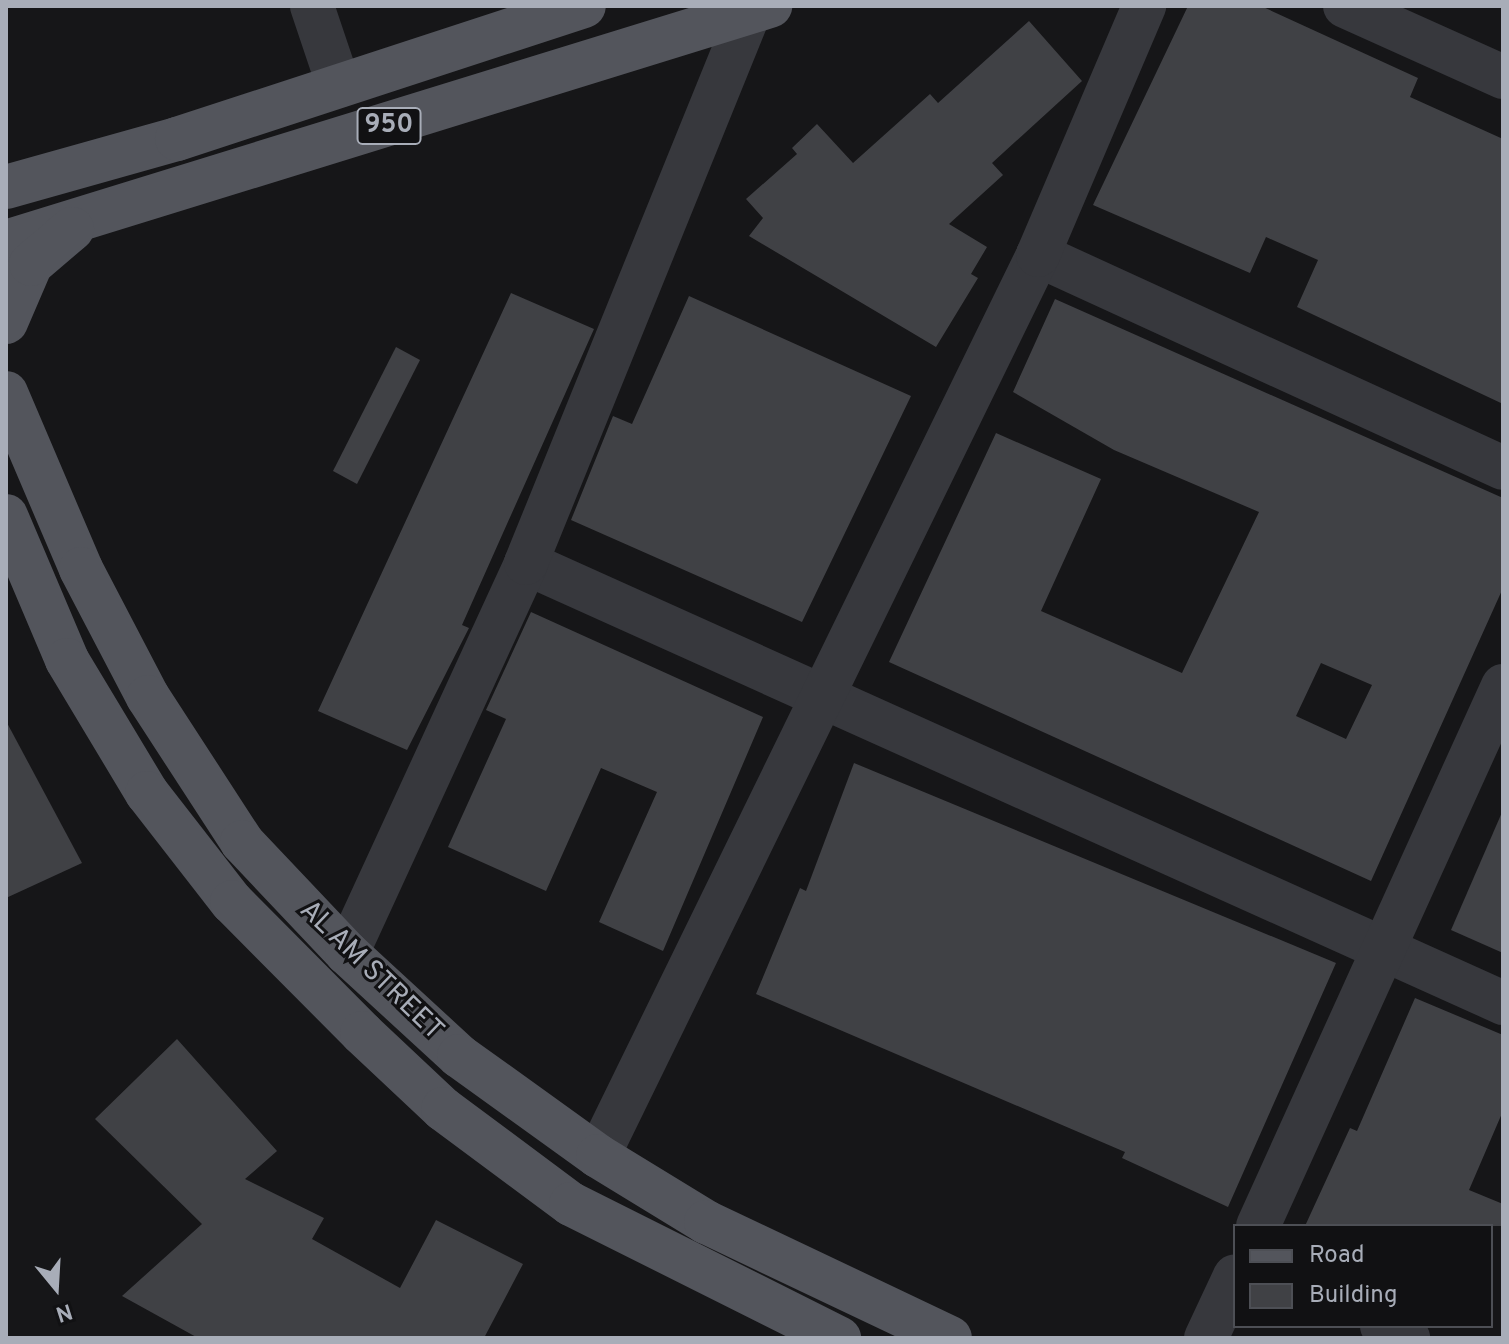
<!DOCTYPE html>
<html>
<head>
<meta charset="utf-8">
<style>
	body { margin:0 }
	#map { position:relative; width:1509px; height:1344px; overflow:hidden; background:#161618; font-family:Overpass,sans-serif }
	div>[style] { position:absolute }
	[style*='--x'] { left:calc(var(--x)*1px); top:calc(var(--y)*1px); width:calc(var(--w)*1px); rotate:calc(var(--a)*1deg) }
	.building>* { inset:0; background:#404145 }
	.minor>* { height:44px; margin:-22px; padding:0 22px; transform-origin:22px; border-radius:22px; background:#37383d }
	.major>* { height:44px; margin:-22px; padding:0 22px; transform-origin:22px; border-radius:22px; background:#53555c }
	span { translate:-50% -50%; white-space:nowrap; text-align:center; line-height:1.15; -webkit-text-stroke:6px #111113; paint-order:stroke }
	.shield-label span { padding:2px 6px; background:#111113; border:2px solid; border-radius:6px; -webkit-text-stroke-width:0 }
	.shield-label { font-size:26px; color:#a8adb8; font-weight:700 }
	.street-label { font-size:28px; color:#a8adb8 }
	.frame { position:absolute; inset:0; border:8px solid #a8adb8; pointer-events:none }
	.legend { position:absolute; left:1233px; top:1224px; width:260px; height:104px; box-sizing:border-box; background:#111113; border:2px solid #4d4f55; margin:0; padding:10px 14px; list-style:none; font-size:24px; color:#a8adb8 }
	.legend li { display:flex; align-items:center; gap:16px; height:40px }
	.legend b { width:40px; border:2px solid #4d4f55 }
	.north { position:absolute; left:16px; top:1248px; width:80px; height:80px; -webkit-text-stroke:6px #111113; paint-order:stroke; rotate:162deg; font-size:22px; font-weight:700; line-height:32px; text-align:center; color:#a8adb8 }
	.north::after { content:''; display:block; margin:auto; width:28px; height:36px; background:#a8adb8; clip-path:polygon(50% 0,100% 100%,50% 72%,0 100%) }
</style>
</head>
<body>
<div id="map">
	<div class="building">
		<div style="clip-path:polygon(1188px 6px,1261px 6px,1418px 78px,1410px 97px,1503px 139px,1503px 404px,1297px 307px,1318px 260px,1266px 237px,1250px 273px,1093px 205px)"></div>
		<div style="clip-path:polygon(1029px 21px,1082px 81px,992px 163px,1003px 175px,949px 224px,987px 247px,971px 274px,978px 278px,936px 347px,749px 236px,763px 218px,746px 199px,797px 154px,792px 148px,817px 124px,853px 163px,930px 94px,938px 103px)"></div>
		<div style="clip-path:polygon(511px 293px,594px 329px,462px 625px,469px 628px,407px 750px,318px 711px)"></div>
		<div style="clip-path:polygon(689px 296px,911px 396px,802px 622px,571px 520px,613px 416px,632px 424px)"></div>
		<div style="clip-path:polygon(evenodd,1055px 299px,1503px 498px,1503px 588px,1371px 881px,889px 662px,996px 433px,1101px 479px,1041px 611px,1182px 673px,1259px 512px,1114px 450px,1013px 392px,1055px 299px,1321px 663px,1372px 685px,1346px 739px,1296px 716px,1321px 663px)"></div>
		<div style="clip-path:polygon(396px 347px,420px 360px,357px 484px,333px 471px)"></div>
		<div style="clip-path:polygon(531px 612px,763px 717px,663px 951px,599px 922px,657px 792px,601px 768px,546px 891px,448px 847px,506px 719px,486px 710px)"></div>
		<div style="clip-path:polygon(6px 721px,82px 863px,6px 898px)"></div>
		<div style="clip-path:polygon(854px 763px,1336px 963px,1228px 1207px,1122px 1158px,1125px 1152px,756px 994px,800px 888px,806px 891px)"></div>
		<div style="clip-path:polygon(1503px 810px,1503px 953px,1451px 930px)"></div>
		<div style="clip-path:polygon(1415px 998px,1503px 1035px,1503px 1111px,1469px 1190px,1503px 1204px,1503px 1226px,1305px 1226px,1350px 1128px,1357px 1131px)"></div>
		<div style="clip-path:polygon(177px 1039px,277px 1151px,245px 1179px,324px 1218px,312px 1239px,400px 1288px,436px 1220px,523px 1264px,484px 1338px,198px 1338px,122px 1296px,202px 1224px,95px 1119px)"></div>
	</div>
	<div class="minor">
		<div style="--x:312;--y:6;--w:84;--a:71.4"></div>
		<div style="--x:1345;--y:6;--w:173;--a:24.2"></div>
		<div style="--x:1038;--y:255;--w:511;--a:24.61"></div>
		<div style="--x:526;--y:563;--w:1072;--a:24.24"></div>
		<div style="--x:347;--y:953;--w:429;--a:-65.3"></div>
		<div style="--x:526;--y:563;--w:601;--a:-67.92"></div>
		<div style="--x:598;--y:1156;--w:1003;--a:-63.97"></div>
		<div style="--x:1038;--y:255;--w:271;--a:-66.9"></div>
		<div style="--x:1258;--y:1226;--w:593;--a:-65.6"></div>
		<div style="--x:1382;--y:1326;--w:29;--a:25"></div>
		<div style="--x:1206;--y:1338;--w:68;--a:-64.9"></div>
	</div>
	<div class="major">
		<div style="--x:6;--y:187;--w:178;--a:-15.7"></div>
		<div style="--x:177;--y:139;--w:428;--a:-18.1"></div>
		<div style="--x:6;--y:242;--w:800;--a:-17.17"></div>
		<div style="--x:6;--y:322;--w:63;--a:-66.7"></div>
		<div style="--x:31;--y:264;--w:54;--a:-40.5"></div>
		<div style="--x:6;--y:393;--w:191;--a:66.9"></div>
		<div style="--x:81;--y:569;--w:144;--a:62.4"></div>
		<div style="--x:148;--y:697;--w:173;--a:57"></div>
		<div style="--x:242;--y:842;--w:153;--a:46.6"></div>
		<div style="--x:347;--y:953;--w:152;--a:42.6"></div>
		<div style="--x:459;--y:1056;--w:171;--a:35.7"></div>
		<div style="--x:598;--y:1156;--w:127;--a:31.4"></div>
		<div style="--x:706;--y:1222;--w:270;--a:25.4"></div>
		<div style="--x:6;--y:516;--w:156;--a:67"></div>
		<div style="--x:67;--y:660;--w:155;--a:59"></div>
		<div style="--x:147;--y:793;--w:138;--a:52.1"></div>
		<div style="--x:232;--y:902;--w:185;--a:45.2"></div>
		<div style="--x:362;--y:1033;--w:111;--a:43.2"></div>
		<div style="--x:443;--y:1109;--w:159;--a:36.6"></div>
		<div style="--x:571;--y:1204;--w:300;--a:26.6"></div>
	</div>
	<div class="shield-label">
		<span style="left:389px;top:126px">950</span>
	</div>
	<div class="street-label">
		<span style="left:371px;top:971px;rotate:44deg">AL AM STREET</span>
	</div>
	<div class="frame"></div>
	<ul class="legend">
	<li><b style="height:10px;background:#53555c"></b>Road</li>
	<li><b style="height:22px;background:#404145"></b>Building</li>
	</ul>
	<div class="north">N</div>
</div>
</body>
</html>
